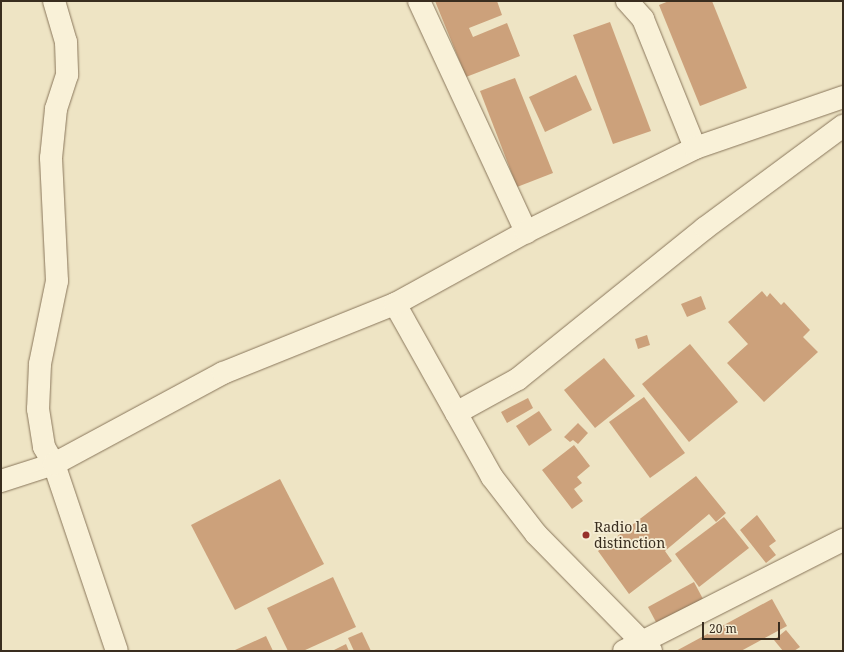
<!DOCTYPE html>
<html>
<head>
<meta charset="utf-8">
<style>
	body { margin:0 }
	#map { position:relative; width:844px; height:652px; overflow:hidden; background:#eee4c4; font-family:"Noto Serif",serif }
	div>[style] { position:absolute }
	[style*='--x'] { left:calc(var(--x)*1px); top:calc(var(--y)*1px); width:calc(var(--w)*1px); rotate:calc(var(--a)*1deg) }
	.building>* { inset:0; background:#cca17b }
	.roads { filter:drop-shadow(0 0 1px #89765b) drop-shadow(0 0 1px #89765b) }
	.street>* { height:22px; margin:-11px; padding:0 11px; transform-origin:11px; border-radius:11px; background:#f9f1d8 }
	.dots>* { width:11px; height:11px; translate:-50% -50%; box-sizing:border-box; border:2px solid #f5edd4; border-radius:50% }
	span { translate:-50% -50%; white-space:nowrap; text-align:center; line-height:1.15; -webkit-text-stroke:3.5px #f5edd4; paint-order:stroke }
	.poi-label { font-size:14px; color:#392d1f }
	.left { translate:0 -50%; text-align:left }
	.frame { position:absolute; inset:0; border:2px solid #392d1f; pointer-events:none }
	.scale { position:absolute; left:702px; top:622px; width:78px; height:18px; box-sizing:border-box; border:2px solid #392d1f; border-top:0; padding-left:5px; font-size:12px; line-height:14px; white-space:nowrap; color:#392d1f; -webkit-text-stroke:3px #f5edd4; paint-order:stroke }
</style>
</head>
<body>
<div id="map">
	<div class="building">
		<div style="clip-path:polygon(435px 1px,497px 1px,502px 15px,469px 28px,473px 37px,507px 23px,520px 56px,466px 77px)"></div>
		<div style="clip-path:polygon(669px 1px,712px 1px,747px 88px,700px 106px,659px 5px)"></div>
		<div style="clip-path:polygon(610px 22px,651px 131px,613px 144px,573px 35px)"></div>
		<div style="clip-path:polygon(576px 75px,592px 110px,545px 132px,529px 97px)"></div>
		<div style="clip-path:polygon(515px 78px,553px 173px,517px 187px,480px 91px)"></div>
		<div style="clip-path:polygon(762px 291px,767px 297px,770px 293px,781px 305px,784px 302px,810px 330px,803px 337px,818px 352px,764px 402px,727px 363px,748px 344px,728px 322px)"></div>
		<div style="clip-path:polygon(701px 296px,706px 309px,687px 317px,681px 304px)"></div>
		<div style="clip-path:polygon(647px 335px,650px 345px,638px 349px,635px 339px)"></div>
		<div style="clip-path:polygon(690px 344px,738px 402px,689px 442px,642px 384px)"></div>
		<div style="clip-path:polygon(604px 358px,635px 396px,595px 428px,564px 390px)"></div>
		<div style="clip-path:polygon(644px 397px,685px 453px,650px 478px,609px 422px)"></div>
		<div style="clip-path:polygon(528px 398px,533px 408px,507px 423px,501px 412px)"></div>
		<div style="clip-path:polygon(539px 411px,552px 430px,529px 446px,516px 426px)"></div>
		<div style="clip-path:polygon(578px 423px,588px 433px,578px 444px,573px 440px,570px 442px,564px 437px)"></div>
		<div style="clip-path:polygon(574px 445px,590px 466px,577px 477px,582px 483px,574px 489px,583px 501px,572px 509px,542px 470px)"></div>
		<div style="clip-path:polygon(696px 476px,726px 513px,716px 522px,709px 514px,665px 551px,672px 561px,629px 594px,598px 551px)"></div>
		<div style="clip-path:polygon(280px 479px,324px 564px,235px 610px,191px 525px)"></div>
		<div style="clip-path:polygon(757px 515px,776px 541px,769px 546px,776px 555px,766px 563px,740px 530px)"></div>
		<div style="clip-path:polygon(724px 517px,749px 548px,699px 587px,675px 554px)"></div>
		<div style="clip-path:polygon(333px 577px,356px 627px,303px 651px,288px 651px,267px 608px)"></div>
		<div style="clip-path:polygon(694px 582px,703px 599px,657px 624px,648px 607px)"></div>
		<div style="clip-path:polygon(772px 599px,787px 626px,741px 651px,676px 651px)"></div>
		<div style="clip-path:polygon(786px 630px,800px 647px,794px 651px,783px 651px,774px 640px)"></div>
		<div style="clip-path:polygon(362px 632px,371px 651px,354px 651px,348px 638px)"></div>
		<div style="clip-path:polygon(266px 636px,273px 651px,236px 651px,235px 650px)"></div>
		<div style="clip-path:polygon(346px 644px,349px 651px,332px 651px)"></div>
	</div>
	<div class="roads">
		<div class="street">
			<div style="--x:54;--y:1;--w:43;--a:73.7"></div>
			<div style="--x:66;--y:42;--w:33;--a:88"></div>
			<div style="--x:67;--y:75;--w:36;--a:108"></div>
			<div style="--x:56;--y:109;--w:49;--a:95.8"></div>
			<div style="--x:51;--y:158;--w:123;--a:87.2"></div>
			<div style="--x:57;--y:281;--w:85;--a:101.6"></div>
			<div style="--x:40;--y:364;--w:45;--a:92.5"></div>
			<div style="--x:38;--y:409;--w:38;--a:81"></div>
			<div style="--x:44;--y:447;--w:20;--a:60"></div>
			<div style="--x:54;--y:464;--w:197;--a:71.4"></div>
			<div style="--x:419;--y:1;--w:255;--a:65.1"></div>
			<div style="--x:627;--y:1;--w:24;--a:48"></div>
			<div style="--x:643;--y:19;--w:139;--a:68"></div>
			<div style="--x:395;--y:304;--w:198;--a:60.7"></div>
			<div style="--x:492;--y:477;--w:72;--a:52.3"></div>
			<div style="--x:536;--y:534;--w:164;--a:45.5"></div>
			<div style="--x:456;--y:413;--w:71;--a:-28.7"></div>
			<div style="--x:518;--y:379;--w:240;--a:-38.9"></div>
			<div style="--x:705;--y:228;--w:172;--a:-36.5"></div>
			<div style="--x:1;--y:481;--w:56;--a:-17.8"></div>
			<div style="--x:54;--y:464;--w:192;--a:-28.3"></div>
			<div style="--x:223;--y:373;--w:185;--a:-21.9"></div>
			<div style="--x:395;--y:304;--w:149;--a:-28.8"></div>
			<div style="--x:526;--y:232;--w:189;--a:-26.4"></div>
			<div style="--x:695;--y:148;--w:157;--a:-19"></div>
			<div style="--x:624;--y:651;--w:246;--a:-26.9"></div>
		</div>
	</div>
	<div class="dots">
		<div style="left:586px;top:535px;background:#97302b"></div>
	</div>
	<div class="poi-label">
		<span class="left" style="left:594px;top:535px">Radio la<br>distinction</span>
	</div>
	<div class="frame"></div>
	<div class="scale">20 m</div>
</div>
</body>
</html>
